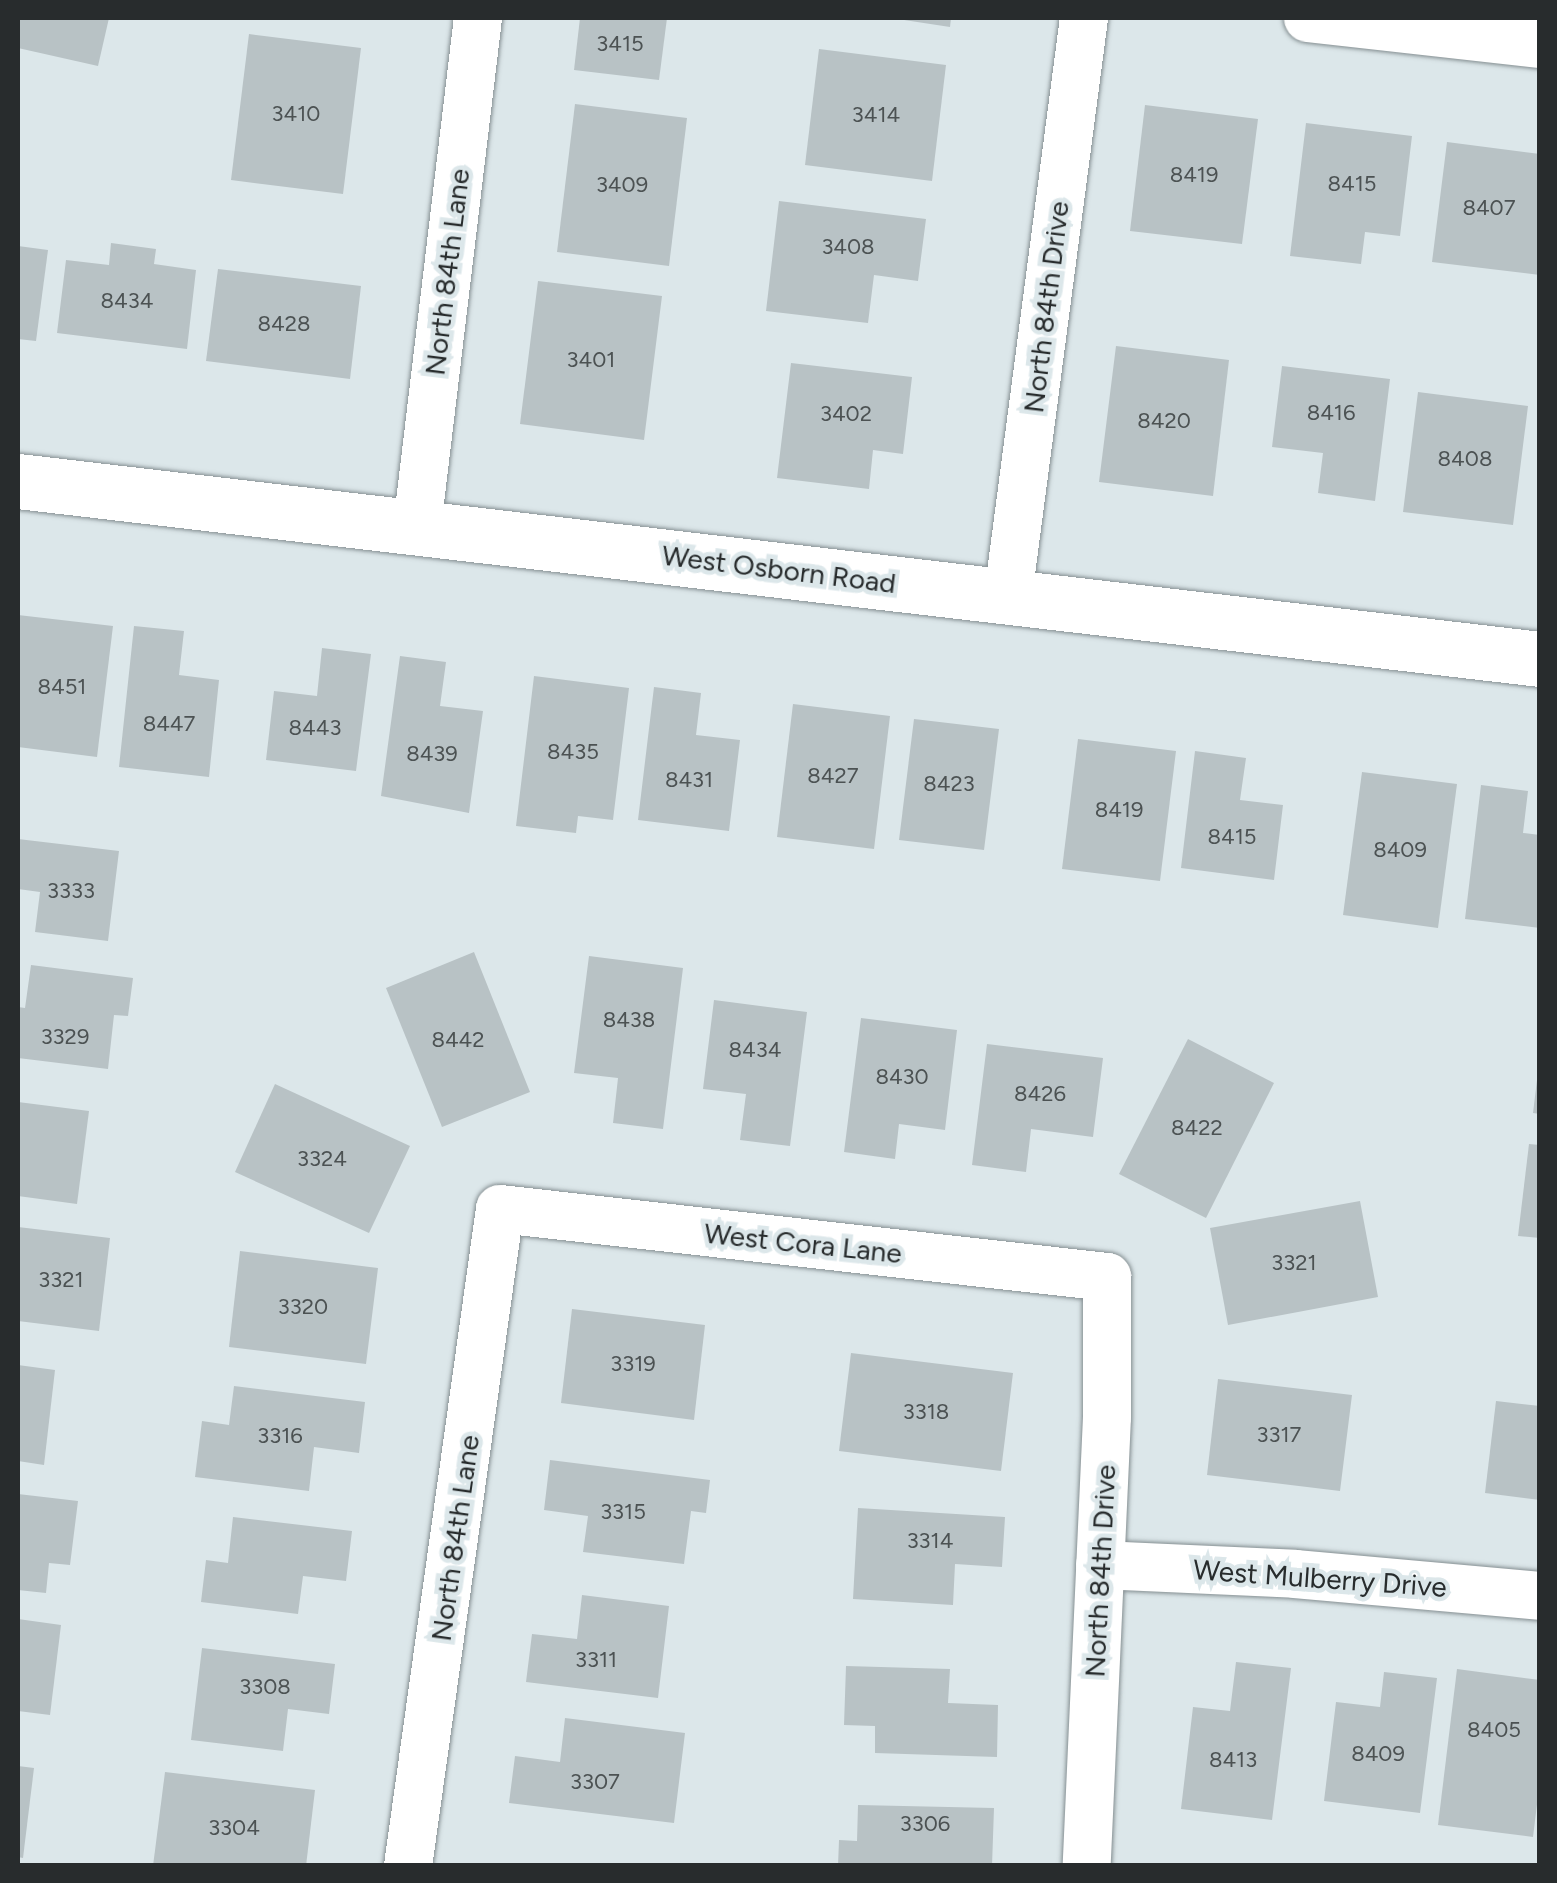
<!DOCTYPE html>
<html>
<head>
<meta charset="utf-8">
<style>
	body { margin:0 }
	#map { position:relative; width:1557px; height:1883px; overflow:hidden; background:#dce7ea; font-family:Figtree,sans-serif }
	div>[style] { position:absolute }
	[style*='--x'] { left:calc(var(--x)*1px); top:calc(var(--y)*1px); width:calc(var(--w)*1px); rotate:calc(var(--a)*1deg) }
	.building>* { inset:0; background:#b8c2c5 }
	.roads { filter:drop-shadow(0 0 2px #858f92) drop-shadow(0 0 2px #858f92) }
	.minor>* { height:48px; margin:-24px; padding:0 24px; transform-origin:24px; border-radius:24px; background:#fff }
	.tertiary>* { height:55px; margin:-27.5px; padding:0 27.5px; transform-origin:27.5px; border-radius:27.5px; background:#fff }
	span { translate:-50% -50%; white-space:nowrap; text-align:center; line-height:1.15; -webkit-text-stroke:9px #dce7ea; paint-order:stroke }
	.number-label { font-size:22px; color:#4c5253 }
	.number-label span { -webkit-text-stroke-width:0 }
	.street-label { font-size:28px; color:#282c2d }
	.frame { position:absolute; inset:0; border:20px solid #282c2d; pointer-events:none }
</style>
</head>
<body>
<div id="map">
	<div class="building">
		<div style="clip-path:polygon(18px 18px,109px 18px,98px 66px,18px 48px)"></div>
		<div style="clip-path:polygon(580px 18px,667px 18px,659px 80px,574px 70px)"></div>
		<div style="clip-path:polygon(891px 18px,951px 18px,950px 27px)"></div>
		<div style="clip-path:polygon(249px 34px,361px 48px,343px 194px,231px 180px)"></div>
		<div style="clip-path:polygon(819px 49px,946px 65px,932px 181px,805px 165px)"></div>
		<div style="clip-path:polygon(575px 104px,687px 118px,669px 266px,557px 252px)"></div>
		<div style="clip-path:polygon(1145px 105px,1258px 119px,1242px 244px,1130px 231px)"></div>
		<div style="clip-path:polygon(1306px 123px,1412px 136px,1400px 236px,1365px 232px,1361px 264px,1290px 256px)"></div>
		<div style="clip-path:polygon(1447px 142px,1540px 154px,1540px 275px,1432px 262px)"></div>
		<div style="clip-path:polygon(779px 201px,926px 219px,918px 281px,874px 275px,868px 323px,766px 311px)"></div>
		<div style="clip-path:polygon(111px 243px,156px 249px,154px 264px,196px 270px,187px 349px,57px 333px,66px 260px,109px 265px)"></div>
		<div style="clip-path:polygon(18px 246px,48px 250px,36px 341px,18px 339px)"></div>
		<div style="clip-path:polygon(218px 269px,361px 286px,350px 379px,206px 361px)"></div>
		<div style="clip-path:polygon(538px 281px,662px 296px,644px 440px,520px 424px)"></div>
		<div style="clip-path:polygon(1116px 346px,1229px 360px,1213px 496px,1099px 482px)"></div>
		<div style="clip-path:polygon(791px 363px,912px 377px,903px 454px,873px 450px,869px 489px,777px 478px)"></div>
		<div style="clip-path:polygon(1282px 366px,1390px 379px,1375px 501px,1318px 493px,1323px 453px,1272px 447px)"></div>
		<div style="clip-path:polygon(1418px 392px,1528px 406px,1513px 525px,1403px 512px)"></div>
		<div style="clip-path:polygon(18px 615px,113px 626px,97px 757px,18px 747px)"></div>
		<div style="clip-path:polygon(134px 626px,184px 631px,179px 675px,219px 680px,209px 777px,119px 767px)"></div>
		<div style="clip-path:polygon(322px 648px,371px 654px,356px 771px,266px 760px,274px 691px,317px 696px)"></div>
		<div style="clip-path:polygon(400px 656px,446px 662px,440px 706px,483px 711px,469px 813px,381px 796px)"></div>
		<div style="clip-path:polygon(534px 676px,629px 688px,613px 820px,578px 816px,576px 833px,516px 826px)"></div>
		<div style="clip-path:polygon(654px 687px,701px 693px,696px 735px,740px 740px,729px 831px,638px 820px)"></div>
		<div style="clip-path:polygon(793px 704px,890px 716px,874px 849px,777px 837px)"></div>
		<div style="clip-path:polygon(914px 719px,999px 729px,984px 850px,899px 840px)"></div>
		<div style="clip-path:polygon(1078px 739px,1176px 751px,1160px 881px,1062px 869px)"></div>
		<div style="clip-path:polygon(1195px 751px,1246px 758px,1240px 800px,1283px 805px,1274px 880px,1181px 868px)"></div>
		<div style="clip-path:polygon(1362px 772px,1457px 784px,1438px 928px,1343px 915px)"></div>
		<div style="clip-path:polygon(1481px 785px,1528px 791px,1523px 833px,1540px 835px,1540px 928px,1465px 919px)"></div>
		<div style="clip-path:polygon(18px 839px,119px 851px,108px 941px,35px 932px,40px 892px,18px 889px)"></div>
		<div style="clip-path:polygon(474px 952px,530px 1092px,442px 1127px,386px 988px)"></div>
		<div style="clip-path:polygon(589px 956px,683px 968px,663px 1129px,613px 1123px,618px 1078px,574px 1073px)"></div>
		<div style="clip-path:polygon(31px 965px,133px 978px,128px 1016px,114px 1015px,108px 1069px,18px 1058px,18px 1007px,25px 1008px)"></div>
		<div style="clip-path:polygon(714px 1000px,807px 1012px,790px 1146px,740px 1140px,746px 1094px,703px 1089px)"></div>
		<div style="clip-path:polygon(861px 1018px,957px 1030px,945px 1130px,899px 1124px,895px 1159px,844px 1152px)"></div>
		<div style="clip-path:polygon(1188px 1039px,1274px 1083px,1206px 1218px,1119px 1174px)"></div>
		<div style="clip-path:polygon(987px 1044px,1103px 1058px,1093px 1137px,1031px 1129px,1026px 1172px,972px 1165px)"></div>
		<div style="clip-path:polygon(1537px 1080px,1540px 1080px,1540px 1114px,1533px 1113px)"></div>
		<div style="clip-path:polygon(275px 1084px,410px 1146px,369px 1233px,235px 1172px)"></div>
		<div style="clip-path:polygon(18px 1102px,89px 1111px,77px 1204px,18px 1196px)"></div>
		<div style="clip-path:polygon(1529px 1144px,1540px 1145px,1540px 1238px,1518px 1236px)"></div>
		<div style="clip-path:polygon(1360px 1201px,1378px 1297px,1228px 1325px,1210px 1228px)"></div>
		<div style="clip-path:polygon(18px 1227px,110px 1238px,99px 1331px,18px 1321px)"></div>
		<div style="clip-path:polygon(240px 1251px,378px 1268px,366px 1364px,229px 1347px)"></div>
		<div style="clip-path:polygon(572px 1309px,705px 1325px,694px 1420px,561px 1403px)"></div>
		<div style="clip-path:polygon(851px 1353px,1013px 1373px,1001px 1471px,839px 1451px)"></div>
		<div style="clip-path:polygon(18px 1365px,55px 1370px,44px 1465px,18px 1461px)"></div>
		<div style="clip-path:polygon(1218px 1379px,1352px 1395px,1340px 1491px,1207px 1475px)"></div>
		<div style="clip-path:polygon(234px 1386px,365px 1402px,359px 1453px,314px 1447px,309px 1491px,195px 1477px,202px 1421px,229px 1425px)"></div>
		<div style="clip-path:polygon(1496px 1401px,1540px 1406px,1540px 1500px,1485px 1493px)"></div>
		<div style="clip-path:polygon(550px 1460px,710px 1480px,706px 1513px,691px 1511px,684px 1564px,583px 1552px,588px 1516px,544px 1510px)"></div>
		<div style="clip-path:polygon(18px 1494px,78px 1501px,70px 1565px,49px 1563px,46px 1593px,18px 1590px)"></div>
		<div style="clip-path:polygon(858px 1508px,1005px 1517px,1002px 1567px,955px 1564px,953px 1605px,853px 1599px)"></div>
		<div style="clip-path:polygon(233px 1517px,352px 1531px,346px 1581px,303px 1576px,298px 1614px,201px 1602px,206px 1560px,228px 1563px)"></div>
		<div style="clip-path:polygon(582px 1595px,669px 1606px,658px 1698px,526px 1682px,532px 1634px,577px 1639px)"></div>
		<div style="clip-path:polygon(18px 1619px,61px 1625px,50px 1715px,18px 1711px)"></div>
		<div style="clip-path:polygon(202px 1648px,335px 1664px,329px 1714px,288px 1709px,283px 1751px,191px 1740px)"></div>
		<div style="clip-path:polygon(1236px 1662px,1291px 1668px,1272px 1820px,1181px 1809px,1193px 1707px,1230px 1711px)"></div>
		<div style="clip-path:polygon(846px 1666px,950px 1669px,948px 1703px,998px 1705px,997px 1757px,875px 1753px,875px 1726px,844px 1725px)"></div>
		<div style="clip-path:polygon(1457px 1669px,1540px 1680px,1540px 1780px,1533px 1837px,1438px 1825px)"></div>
		<div style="clip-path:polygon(1384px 1672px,1437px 1678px,1420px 1813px,1324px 1801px,1336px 1702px,1380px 1707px)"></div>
		<div style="clip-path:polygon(565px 1718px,685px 1733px,674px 1823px,509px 1803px,515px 1756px,560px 1762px)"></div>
		<div style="clip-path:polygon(18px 1766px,34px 1768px,23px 1858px,18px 1857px)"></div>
		<div style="clip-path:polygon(165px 1772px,315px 1790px,306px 1866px,153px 1866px)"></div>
		<div style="clip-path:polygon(858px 1805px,994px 1808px,992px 1866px,838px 1866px,839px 1840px,857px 1841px)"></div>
	</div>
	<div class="roads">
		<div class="minor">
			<div style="--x:1308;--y:18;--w:233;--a:6.4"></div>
			<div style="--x:417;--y:527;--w:513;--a:-83.17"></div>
			<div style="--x:1008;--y:596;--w:583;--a:-82.51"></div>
			<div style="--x:1100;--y:1565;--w:195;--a:2.6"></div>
			<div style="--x:1295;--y:1574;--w:246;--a:5.1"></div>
			<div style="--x:408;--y:1866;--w:663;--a:-82.03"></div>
			<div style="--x:500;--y:1209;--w:611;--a:6.39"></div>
			<div style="--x:1107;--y:1277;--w:140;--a:90"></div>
			<div style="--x:1107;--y:1417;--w:449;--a:92.6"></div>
		</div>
		<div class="tertiary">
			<div style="--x:18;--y:481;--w:1532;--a:6.67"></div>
		</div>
	</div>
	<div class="number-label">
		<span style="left:620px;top:44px">3415</span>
		<span style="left:296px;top:114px">3410</span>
		<span style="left:876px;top:115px">3414</span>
		<span style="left:1194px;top:175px">8419</span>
		<span style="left:1352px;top:184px">8415</span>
		<span style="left:622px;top:185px">3409</span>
		<span style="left:1489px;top:208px">8407</span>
		<span style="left:848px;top:247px">3408</span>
		<span style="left:127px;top:301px">8434</span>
		<span style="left:284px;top:324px">8428</span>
		<span style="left:591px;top:360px">3401</span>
		<span style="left:1331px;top:413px">8416</span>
		<span style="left:846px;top:414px">3402</span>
		<span style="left:1164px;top:421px">8420</span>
		<span style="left:1465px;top:459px">8408</span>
		<span style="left:62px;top:687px">8451</span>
		<span style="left:169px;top:724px">8447</span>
		<span style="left:315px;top:728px">8443</span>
		<span style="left:573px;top:752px">8435</span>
		<span style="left:432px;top:754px">8439</span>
		<span style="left:833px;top:776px">8427</span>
		<span style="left:689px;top:780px">8431</span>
		<span style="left:949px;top:784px">8423</span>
		<span style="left:1119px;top:810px">8419</span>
		<span style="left:1232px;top:837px">8415</span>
		<span style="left:1400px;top:850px">8409</span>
		<span style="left:71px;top:891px">3333</span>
		<span style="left:629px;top:1020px">8438</span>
		<span style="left:65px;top:1037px">3329</span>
		<span style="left:458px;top:1040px">8442</span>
		<span style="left:755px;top:1050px">8434</span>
		<span style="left:902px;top:1077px">8430</span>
		<span style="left:1040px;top:1094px">8426</span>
		<span style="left:1197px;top:1128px">8422</span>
		<span style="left:322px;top:1159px">3324</span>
		<span style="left:1294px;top:1263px">3321</span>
		<span style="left:61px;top:1280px">3321</span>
		<span style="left:303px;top:1307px">3320</span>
		<span style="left:633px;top:1364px">3319</span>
		<span style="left:926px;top:1412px">3318</span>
		<span style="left:1279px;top:1435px">3317</span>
		<span style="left:280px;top:1436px">3316</span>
		<span style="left:623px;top:1512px">3315</span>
		<span style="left:930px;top:1541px">3314</span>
		<span style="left:596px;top:1660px">3311</span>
		<span style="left:265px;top:1687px">3308</span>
		<span style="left:1494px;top:1730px">8405</span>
		<span style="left:1378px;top:1754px">8409</span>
		<span style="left:1233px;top:1760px">8413</span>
		<span style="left:595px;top:1782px">3307</span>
		<span style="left:925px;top:1824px">3306</span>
		<span style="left:234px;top:1828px">3304</span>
	</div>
	<div class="street-label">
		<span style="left:447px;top:272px;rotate:-83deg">North 84th Lane</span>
		<span style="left:1046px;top:307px;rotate:-83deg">North 84th Drive</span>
		<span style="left:779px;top:569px;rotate:7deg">West Osborn Road</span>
		<span style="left:803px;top:1243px;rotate:6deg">West Cora Lane</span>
		<span style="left:455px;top:1538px;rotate:-82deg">North 84th Lane</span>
		<span style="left:1100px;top:1571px;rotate:-87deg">North 84th Drive</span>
		<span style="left:1320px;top:1578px;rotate:4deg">West Mulberry Drive</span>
	</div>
	<div class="frame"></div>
</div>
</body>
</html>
